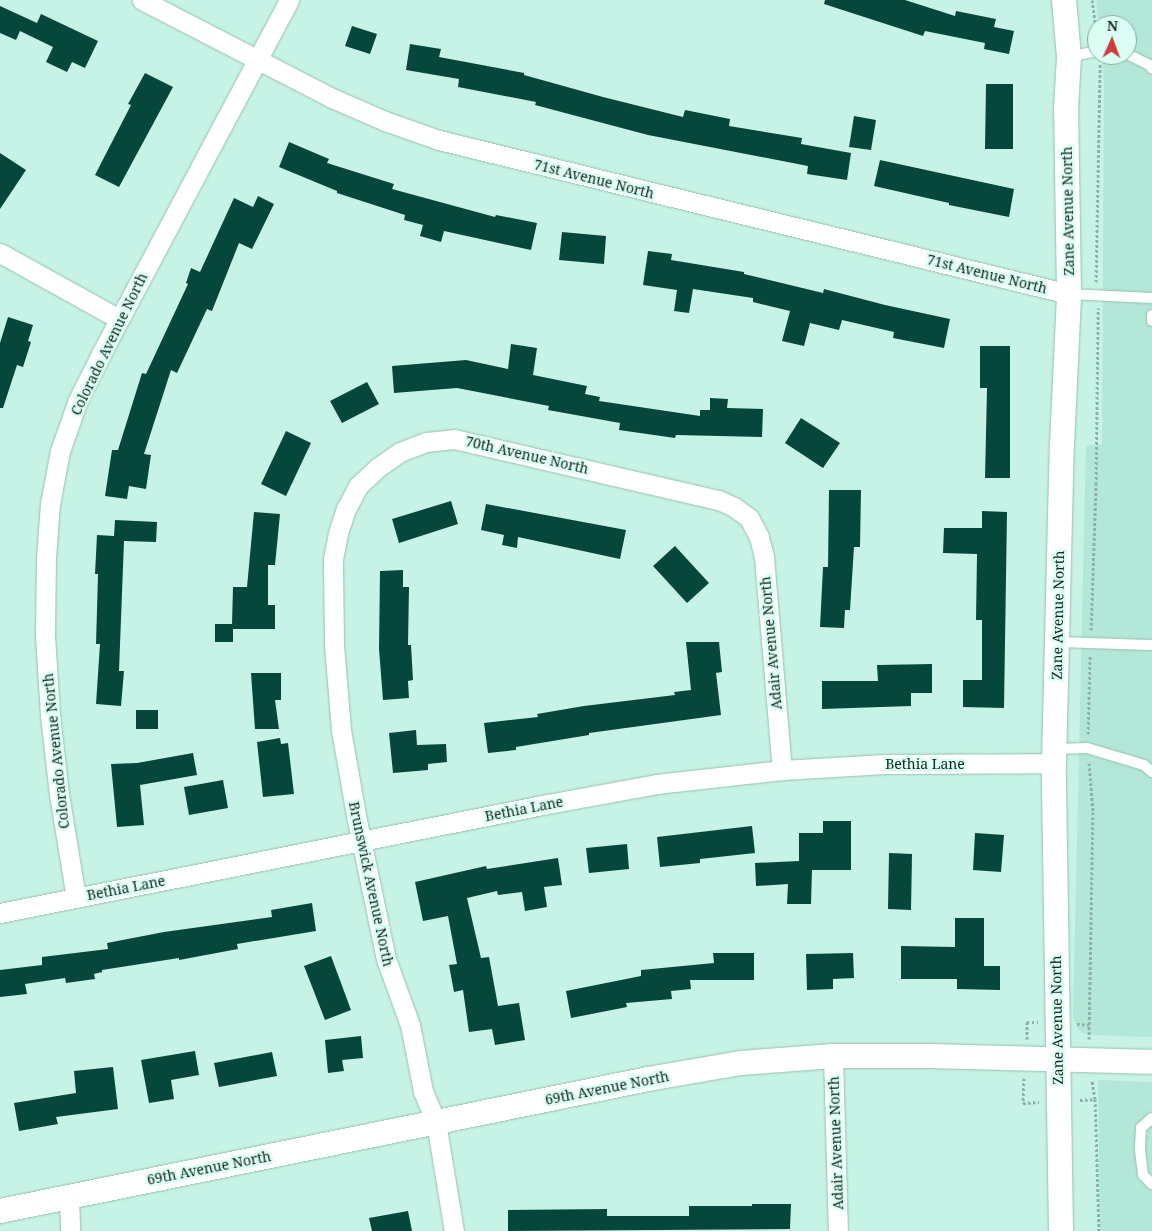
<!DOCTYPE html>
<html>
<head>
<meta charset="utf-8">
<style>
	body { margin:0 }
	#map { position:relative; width:1152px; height:1231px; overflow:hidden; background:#c7f3e6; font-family:"Noto Serif",serif }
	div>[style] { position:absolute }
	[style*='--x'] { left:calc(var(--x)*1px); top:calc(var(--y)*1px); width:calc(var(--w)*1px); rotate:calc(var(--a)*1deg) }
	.built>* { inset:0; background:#b3e7d8 }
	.building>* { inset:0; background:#05483b }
	.path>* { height:3px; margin-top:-1.5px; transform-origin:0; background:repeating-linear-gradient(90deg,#8eb1a7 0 2.5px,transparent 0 5px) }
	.roads { filter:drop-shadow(0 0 1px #96c1b4) drop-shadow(0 0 1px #96c1b4) }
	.service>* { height:10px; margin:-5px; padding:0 5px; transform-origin:5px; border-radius:5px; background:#fff }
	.minor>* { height:19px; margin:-9.5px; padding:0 9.5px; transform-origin:9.5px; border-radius:9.5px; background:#fff }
	.tertiary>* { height:24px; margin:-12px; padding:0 12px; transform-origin:12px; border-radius:12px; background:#fff }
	span { translate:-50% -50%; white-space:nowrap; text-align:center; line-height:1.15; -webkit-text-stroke:5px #dbfef4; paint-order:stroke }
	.street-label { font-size:14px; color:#142420 }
	.north { position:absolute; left:1087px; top:15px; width:50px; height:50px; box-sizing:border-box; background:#dbfef4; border:1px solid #8ba79f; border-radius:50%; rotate:2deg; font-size:14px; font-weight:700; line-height:20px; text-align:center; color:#142420 }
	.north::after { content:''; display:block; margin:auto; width:18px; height:22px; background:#cb3c3b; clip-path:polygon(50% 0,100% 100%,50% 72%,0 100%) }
</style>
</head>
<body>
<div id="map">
	<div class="built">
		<div style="clip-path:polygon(1096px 0,1152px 0,1152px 1037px,1088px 1035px,1079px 1031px,1073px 1016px,1086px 445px,1102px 445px,1104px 81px,1102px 55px,1127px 55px,1127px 25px,1099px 25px)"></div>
		<div style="clip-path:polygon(1098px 1080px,1152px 1082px,1152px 1231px,1100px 1231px)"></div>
	</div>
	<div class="building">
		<div style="clip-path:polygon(825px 0,905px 0,955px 16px,956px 11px,996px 19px,994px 27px,1014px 31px,1009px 54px,984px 49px,985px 43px,925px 31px,923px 36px,824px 4px)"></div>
		<div style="clip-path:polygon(0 6px,37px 23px,41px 14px,98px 41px,85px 68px,72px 62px,67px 72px,46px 62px,53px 47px,20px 31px,16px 40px,0 33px)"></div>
		<div style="clip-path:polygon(352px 26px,377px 34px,370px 54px,345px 46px)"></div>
		<div style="clip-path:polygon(410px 44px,441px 49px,439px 57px,524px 73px,524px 75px,603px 97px,683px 117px,685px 110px,730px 119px,729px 126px,802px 138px,801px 144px,851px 153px,847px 180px,807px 174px,808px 166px,648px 135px,535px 105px,536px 102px,458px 87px,459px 79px,406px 70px)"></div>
		<div style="clip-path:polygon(145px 73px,173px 87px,119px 187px,95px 175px,131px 105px,128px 104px)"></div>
		<div style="clip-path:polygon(986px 84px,1013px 84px,1013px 149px,985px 149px)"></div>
		<div style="clip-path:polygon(854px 116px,876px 120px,871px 150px,849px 147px)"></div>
		<div style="clip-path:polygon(289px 142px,329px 159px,327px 163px,394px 184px,392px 189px,495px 217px,496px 215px,537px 223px,531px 250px,444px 231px,441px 242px,420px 236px,423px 225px,404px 220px,405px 215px,337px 193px,337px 191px,279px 167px)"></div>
		<div style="clip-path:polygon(0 153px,26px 170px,0 209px)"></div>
		<div style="clip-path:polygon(880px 160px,1014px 189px,1009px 217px,949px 205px,949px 203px,874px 186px)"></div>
		<div style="clip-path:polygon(258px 196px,274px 204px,252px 249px,239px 243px,212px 311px,207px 309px,177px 373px,171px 370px,144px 454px,151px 455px,146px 489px,129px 486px,127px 499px,105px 496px,112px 450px,118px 450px,142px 373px,146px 374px,188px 284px,186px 283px,191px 268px,200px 272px,234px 198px,253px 207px)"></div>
		<div style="clip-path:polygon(562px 232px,606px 236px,604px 264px,559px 260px)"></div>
		<div style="clip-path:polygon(648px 251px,672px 254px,671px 260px,744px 272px,744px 274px,823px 293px,824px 289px,885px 305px,950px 319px,944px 348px,893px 338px,894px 332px,842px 320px,839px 330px,810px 323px,804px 346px,782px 341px,790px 311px,753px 302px,753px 298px,693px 289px,689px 313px,674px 311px,677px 290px,643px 285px)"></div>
		<div style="clip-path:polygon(8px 317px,33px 325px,28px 341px,31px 342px,23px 367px,17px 365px,3px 408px,0 408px,0 343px)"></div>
		<div style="clip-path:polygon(511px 344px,537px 348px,533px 375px,587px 386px,585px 394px,600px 397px,599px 401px,700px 416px,700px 410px,710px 410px,710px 398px,728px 399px,727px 408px,763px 409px,762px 437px,676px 435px,675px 438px,619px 430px,620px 423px,548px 410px,549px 406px,457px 388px,394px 393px,392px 366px,466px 360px,508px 369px)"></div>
		<div style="clip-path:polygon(980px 346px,1010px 346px,1010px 478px,985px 478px,987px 388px,980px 388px)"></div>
		<div style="clip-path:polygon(367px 382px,379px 404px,342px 423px,330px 401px)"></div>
		<div style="clip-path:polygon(801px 418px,840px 443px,823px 468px,785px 443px)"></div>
		<div style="clip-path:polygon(286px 431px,311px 443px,286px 496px,261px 484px)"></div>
		<div style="clip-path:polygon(829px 490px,861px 490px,860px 547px,854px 547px,850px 610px,845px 610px,844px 628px,820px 627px,823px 567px,828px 567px)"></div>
		<div style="clip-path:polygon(451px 501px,458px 524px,399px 543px,392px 519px)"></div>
		<div style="clip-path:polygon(486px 504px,626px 530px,620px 559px,518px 537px,517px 548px,502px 545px,504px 535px,481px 530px)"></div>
		<div style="clip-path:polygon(982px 511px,1007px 512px,1004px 708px,963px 707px,963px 680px,982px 680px,982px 620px,976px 620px,977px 554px,943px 553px,944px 528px,982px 528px)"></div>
		<div style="clip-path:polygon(254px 512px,280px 514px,275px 565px,268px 565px,268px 605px,275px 605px,275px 629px,233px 629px,233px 642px,215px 642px,215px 624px,232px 624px,233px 587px,247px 587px)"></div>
		<div style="clip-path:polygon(115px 520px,157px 522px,156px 542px,124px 541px,119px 671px,124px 671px,121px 706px,96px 704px,100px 644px,96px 644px,98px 574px,95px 574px,97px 535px,114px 536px)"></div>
		<div style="clip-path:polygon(675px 546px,709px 583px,687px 603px,653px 566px)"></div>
		<div style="clip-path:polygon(403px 570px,403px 587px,409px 587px,408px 645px,411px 645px,413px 680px,408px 681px,409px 698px,383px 700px,379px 649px,380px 571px)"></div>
		<div style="clip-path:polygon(686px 642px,719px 642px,722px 672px,716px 673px,721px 715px,589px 733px,589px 735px,516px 747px,516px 750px,488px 753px,484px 723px,538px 717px,537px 714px,584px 706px,675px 695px,674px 692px,691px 690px)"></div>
		<div style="clip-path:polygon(932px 664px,932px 693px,911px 693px,911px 706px,822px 709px,822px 681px,878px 681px,877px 665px)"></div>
		<div style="clip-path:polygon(251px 673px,281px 673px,281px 700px,275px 700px,279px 729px,255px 729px)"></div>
		<div style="clip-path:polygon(136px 710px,158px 710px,158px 729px,136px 729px)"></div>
		<div style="clip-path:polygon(416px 730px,417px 745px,446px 744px,447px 762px,428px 764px,428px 770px,393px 773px,389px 733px)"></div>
		<div style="clip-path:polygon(280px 738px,281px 744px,288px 743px,294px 794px,263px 797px,257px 742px)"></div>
		<div style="clip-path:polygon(193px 753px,197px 775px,140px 785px,144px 825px,117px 827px,111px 764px,137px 763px)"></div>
		<div style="clip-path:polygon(223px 780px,228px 808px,189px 815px,184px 787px)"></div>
		<div style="clip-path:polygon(823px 821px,851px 821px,851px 870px,812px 870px,811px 904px,787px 904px,788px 884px,756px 886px,755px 863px,799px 861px,799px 833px,823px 833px)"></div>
		<div style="clip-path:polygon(752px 826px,755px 853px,700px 859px,700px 863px,660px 867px,657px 837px)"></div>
		<div style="clip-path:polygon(975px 833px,1004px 835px,1001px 872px,973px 870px)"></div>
		<div style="clip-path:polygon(627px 844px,629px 869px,589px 873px,586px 848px)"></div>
		<div style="clip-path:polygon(889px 853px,912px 854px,911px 910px,888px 909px)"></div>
		<div style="clip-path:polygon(558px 858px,562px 885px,544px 887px,547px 907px,525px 911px,522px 892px,498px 895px,497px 891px,467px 898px,481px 958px,489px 957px,498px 1006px,519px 1003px,525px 1040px,495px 1045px,492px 1029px,469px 1032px,463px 990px,454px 992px,449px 965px,457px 964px,448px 916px,423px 921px,415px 882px,486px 866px,487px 869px)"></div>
		<div style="clip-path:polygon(312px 903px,316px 931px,237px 944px,238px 949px,179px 960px,179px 958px,102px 970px,102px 972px,94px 974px,95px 979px,66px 983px,65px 978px,25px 984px,27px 994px,0 997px,0 970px,42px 965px,42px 957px,108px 949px,107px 943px,164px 932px,272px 917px,271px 910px)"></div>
		<div style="clip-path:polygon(955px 918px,984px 918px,984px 966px,1000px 966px,1000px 990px,957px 989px,957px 979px,901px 979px,901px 946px,955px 947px)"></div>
		<div style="clip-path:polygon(713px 953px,754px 953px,754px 980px,690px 980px,691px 989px,671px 991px,672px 999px,626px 1003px,627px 1007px,571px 1018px,566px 991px,641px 976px,641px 970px,714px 963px)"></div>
		<div style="clip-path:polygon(853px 953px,854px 978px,833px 979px,833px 989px,807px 990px,806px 954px)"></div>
		<div style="clip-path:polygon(331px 956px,351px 1010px,325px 1020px,304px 966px)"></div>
		<div style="clip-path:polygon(361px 1036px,363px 1058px,342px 1060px,344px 1071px,328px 1073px,325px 1040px)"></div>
		<div style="clip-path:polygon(195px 1051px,199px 1075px,171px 1080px,174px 1099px,149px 1103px,141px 1060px)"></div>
		<div style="clip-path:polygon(272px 1052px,277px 1076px,219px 1087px,214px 1063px)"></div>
		<div style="clip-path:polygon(113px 1067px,118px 1109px,56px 1117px,58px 1124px,19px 1131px,14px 1103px,76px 1093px,74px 1071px)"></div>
		<div style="clip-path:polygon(752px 1204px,791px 1204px,790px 1229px,508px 1231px,508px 1210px,607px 1209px,607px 1216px,689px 1216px,689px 1206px,752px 1206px)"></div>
		<div style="clip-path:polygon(408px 1211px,412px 1231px,372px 1231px,369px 1218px)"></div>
	</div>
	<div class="path">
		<div style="--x:1092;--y:0;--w:37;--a:82"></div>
		<div style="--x:1096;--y:282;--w:218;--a:-88.9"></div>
		<div style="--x:1091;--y:630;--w:146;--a:-88"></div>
		<div style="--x:1096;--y:484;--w:176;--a:-89.3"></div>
		<div style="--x:1088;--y:734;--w:78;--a:-88.5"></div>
		<div style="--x:1089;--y:763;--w:49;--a:85.3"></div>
		<div style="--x:1093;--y:812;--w:227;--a:91"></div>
		<div style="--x:1077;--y:1024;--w:12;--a:5"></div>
		<div style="--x:1027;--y:1039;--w:17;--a:-90"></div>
		<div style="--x:1027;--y:1022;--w:11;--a:0"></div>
		<div style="--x:1024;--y:1078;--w:25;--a:92"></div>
		<div style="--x:1023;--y:1103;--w:16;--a:-4"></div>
		<div style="--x:1095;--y:1099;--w:132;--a:88.3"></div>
		<div style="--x:1080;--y:1100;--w:15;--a:-4"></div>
		<div style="--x:1095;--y:1099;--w:19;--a:-99"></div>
	</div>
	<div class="roads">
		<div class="service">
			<div style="--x:1127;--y:54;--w:25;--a:26"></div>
			<div style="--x:1150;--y:65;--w:4;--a:63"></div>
			<div style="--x:1069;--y:57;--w:29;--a:-12"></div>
			<div style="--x:1069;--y:294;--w:83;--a:2.8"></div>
			<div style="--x:1152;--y:315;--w:6;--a:90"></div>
			<div style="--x:1057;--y:642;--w:95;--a:1.8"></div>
			<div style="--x:1055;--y:749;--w:32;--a:-2"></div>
			<div style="--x:1087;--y:748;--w:59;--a:16.6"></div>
			<div style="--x:1144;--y:765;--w:11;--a:41"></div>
			<div style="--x:1152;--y:1118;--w:15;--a:138"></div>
			<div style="--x:1141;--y:1128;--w:22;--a:93"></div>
			<div style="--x:1140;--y:1150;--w:25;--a:83"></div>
			<div style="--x:1143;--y:1175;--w:13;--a:45"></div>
		</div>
		<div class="minor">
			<div style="--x:142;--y:0;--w:214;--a:27.3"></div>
			<div style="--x:332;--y:98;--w:58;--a:23.5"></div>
			<div style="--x:385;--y:121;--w:57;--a:19.4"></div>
			<div style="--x:439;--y:140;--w:649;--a:13.74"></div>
			<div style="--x:0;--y:253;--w:136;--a:29"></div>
			<div style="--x:76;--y:898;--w:105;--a:-99.3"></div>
			<div style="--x:59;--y:794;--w:80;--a:-96.5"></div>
			<div style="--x:50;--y:715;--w:79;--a:-93.6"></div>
			<div style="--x:45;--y:636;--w:78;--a:-89.3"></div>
			<div style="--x:46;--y:558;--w:54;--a:-85.8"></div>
			<div style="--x:50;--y:504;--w:54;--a:-79.3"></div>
			<div style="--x:60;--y:451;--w:54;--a:-70.6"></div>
			<div style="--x:78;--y:400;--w:54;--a:-63.4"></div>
			<div style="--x:102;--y:352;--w:399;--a:-62"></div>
			<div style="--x:0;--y:913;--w:553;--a:-11.27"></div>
			<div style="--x:542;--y:805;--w:116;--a:-10.4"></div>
			<div style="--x:656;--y:784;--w:127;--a:-6.3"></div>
			<div style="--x:782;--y:770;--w:103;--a:-3.3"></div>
			<div style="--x:885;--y:764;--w:169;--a:-0.3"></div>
			<div style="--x:833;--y:1056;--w:175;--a:88.4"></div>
			<div style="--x:69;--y:1196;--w:35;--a:88"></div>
			<div style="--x:454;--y:1231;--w:110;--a:-99.4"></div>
			<div style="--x:436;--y:1122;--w:34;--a:-113"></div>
			<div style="--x:423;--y:1091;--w:67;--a:-101.1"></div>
			<div style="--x:410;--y:1025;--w:70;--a:-110"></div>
			<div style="--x:386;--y:959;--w:147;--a:-101.8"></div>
			<div style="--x:356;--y:815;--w:86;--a:-100"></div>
			<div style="--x:341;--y:730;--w:85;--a:-94.7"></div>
			<div style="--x:334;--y:645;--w:86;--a:-90.7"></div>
			<div style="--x:333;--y:559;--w:26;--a:-79"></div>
			<div style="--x:338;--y:533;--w:25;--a:-72"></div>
			<div style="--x:346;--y:509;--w:26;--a:-62"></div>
			<div style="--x:358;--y:486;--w:26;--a:-43"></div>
			<div style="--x:377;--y:468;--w:28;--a:-35"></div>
			<div style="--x:400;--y:452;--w:28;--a:-21"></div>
			<div style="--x:426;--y:442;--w:28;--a:-6"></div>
			<div style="--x:454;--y:439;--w:272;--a:13"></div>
			<div style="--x:719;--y:500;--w:17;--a:25"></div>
			<div style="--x:734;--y:507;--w:19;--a:36"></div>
			<div style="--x:749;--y:518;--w:21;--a:62"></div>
			<div style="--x:759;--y:537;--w:21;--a:76"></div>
			<div style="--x:764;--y:557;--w:214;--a:85.2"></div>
		</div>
		<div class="tertiary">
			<div style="--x:0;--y:1211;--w:661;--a:-11.51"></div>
			<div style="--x:648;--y:1079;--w:94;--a:-9.8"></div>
			<div style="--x:741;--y:1063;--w:92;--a:-4.4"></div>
			<div style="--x:833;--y:1056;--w:97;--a:0"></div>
			<div style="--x:930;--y:1056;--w:222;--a:1.5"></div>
			<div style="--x:1061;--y:1231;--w:468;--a:-90.9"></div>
			<div style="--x:1054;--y:763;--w:318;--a:-88.6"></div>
			<div style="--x:1062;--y:445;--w:151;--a:-87.3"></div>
			<div style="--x:1069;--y:294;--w:184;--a:-90.9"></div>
			<div style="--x:1066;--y:110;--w:53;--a:-86.8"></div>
			<div style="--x:1069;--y:57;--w:57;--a:-95"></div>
		</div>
	</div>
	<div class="street-label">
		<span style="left:594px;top:179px;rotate:14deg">71st Avenue North</span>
		<span style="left:1068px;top:211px;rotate:-91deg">Zane Avenue North</span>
		<span style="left:987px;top:274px;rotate:14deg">71st Avenue North</span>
		<span style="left:109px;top:344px;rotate:-64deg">Colorado Avenue North</span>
		<span style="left:527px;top:455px;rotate:13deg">70th Avenue North</span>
		<span style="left:1058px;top:615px;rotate:-89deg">Zane Avenue North</span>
		<span style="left:771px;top:643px;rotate:-95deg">Adair Avenue North</span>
		<span style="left:56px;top:751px;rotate:-96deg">Colorado Avenue North</span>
		<span style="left:925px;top:764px">Bethia Lane</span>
		<span style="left:524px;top:809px;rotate:-11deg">Bethia Lane</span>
		<span style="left:371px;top:884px;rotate:78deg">Brunswick Avenue North</span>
		<span style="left:126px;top:888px;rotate:-11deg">Bethia Lane</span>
		<span style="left:1057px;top:1020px;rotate:-91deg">Zane Avenue North</span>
		<span style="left:607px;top:1088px;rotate:-11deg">69th Avenue North</span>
		<span style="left:836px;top:1143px;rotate:-92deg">Adair Avenue North</span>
		<span style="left:209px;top:1168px;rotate:-11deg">69th Avenue North</span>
	</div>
	<div class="north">N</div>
</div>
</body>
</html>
